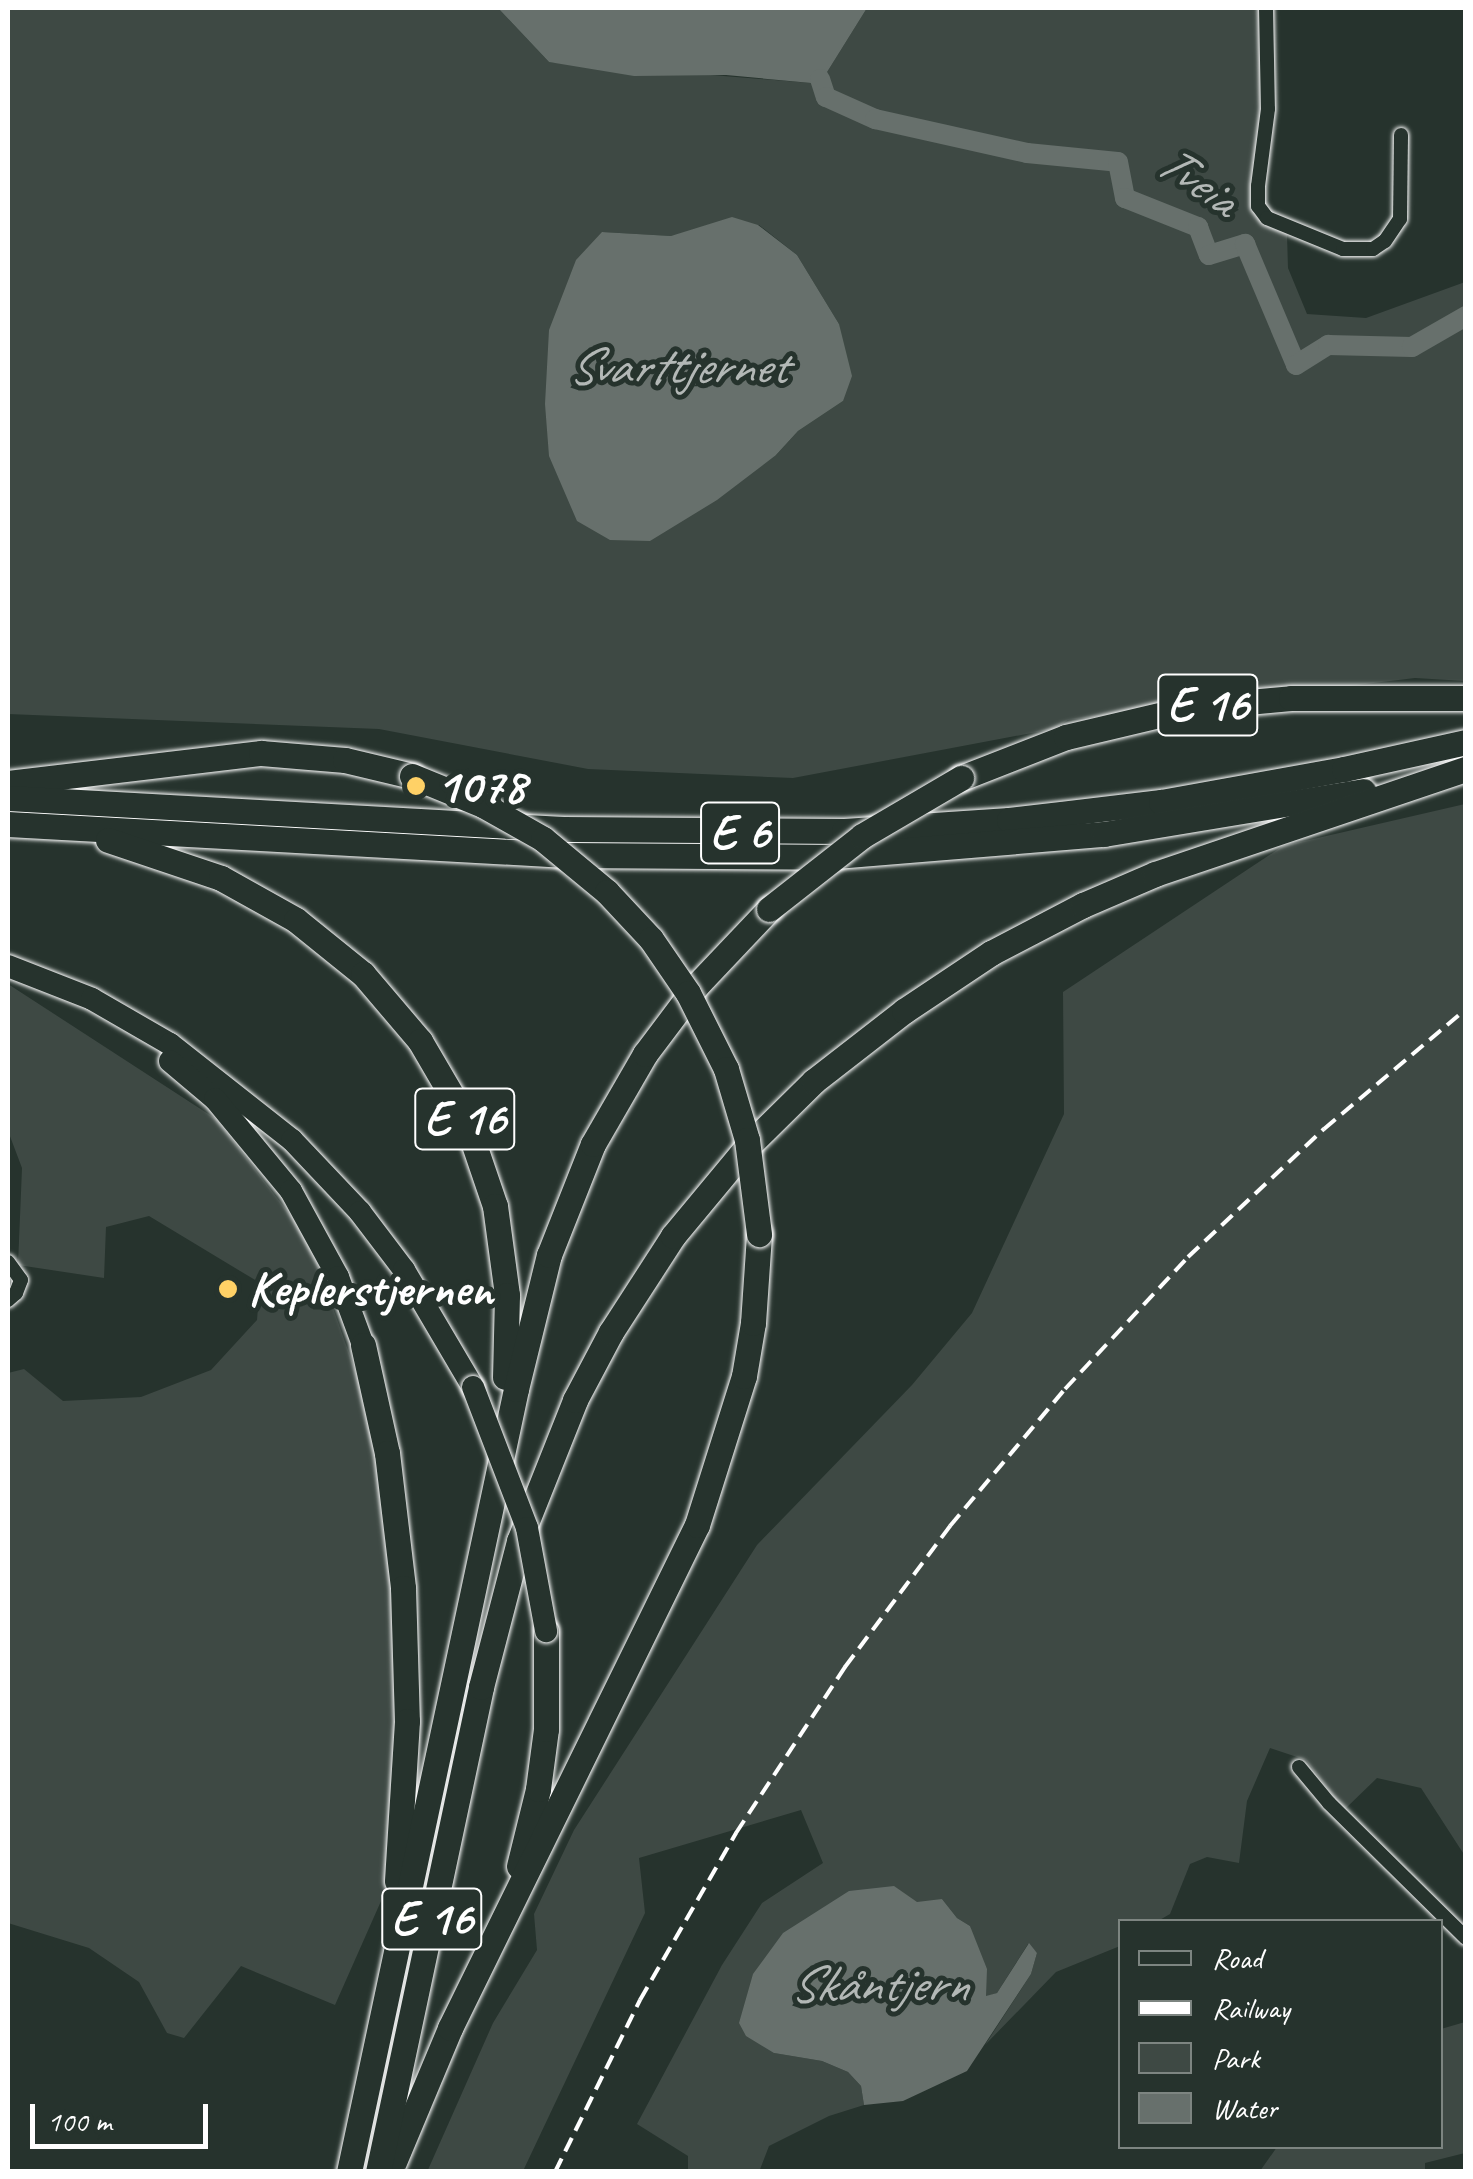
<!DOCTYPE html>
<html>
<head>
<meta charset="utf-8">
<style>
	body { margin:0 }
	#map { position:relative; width:1473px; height:2179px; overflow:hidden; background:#26332d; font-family:Caveat,sans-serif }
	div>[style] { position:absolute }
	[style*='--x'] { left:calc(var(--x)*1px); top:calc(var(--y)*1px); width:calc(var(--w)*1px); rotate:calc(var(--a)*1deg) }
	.green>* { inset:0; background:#3e4944 }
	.water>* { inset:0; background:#67706c }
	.river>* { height:20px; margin:-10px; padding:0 10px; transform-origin:10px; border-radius:10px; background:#67706c }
	.roads { filter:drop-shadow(0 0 2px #fff) drop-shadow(0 0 2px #fff) }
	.minor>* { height:14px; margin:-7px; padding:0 7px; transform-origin:7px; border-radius:7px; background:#26332d }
	.trunk>* { height:22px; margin:-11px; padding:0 11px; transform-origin:11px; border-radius:11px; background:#26332d }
	.motorway>* { height:25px; margin:-12.5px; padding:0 12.5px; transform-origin:12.5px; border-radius:12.5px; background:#26332d }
	.rail>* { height:4px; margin-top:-2px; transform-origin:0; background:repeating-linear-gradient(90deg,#fff 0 15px,transparent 0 23px) }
	.bridges { filter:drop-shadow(0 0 2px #fff) drop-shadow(0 0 2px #fff) }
	.trunk-bridge>* { height:22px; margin:-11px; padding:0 11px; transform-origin:11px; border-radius:11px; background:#26332d }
	.motorway-bridge>* { height:25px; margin:-12.5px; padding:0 12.5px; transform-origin:12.5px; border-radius:12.5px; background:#26332d }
	.dots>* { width:28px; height:28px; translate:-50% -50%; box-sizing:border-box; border:5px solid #26332d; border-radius:50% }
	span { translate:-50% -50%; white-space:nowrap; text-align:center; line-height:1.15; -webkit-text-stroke:10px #26332d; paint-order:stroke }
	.shield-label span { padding:2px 8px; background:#26332d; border:2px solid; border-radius:8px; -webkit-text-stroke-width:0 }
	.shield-label { font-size:48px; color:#fff; font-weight:700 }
	.poi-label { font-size:50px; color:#fff; font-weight:700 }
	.left { translate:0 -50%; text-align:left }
	.water-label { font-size:52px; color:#b3b8b6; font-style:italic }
	.frame { position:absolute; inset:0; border:10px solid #fff; pointer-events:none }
	.legend { position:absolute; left:1118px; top:1919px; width:325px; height:230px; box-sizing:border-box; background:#26332d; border:2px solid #7d8581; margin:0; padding:12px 18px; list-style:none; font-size:30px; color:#fff }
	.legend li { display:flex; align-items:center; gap:20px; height:50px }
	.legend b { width:50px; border:2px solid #7d8581 }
	.scale { position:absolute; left:30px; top:2104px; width:178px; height:45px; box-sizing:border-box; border:5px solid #fff; border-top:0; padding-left:12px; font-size:30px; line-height:35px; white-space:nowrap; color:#fff; -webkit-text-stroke:8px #26332d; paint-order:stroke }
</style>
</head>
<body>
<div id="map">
	<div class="green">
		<div style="clip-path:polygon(evenodd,8px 8px,498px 8px,549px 62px,811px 83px,824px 77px,867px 8px,1270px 8px,1274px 46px,1262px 135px,1266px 204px,1287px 234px,1288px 268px,1307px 314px,1366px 318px,1465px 282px,1465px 681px,1415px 678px,1068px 720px,1053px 729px,793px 778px,588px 769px,379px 729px,8px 714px,8px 8px,759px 225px,797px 255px,839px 324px,843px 401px,798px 431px,776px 455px,602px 232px,671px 236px,759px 225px)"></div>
		<div style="clip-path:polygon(1465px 804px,1465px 1856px,1421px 1788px,1377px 1778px,1344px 1810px,1306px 1760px,1270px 1748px,1247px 1801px,1239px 1863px,1207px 1857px,1190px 1864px,1170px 1914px,1158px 1921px,1120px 1922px,1120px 1946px,1056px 1972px,985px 2045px,1031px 1974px,1037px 1953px,1028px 1944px,997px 1993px,986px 1997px,970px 1926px,957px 1918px,942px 1899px,774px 2053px,822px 2061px,848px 2072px,861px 2086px,864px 2105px,829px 2116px,769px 2146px,759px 2172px,688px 2171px,688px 2156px,637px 2124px,722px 1965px,762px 1903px,823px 1863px,801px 1810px,639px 1858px,645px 1913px,523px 2171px,427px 2172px,493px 2023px,537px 1950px,534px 1914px,574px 1830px,757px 1545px,912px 1385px,972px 1313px,1064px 1114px,1063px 992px,1283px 846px)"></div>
		<div style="clip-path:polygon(8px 984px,216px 1119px,308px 1238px,374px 1423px,401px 1652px,393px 1874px,335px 2005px,241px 1966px,184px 2038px,167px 2033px,139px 1982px,89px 1948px,8px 1923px,8px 1373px,24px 1369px,63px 1401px,141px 1397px,211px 1370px,257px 1320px,260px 1283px,149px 1216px,106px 1227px,104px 1278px,18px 1265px,22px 1168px,8px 1131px)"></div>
		<div style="clip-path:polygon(1465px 2022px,1465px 2153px,1425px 2163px,1425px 2171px,1260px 2171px,1277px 2147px,1440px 2146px,1441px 2029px)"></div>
	</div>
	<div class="water">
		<div style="clip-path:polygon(498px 8px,867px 8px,824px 77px,811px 83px,726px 75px,634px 76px,549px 62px)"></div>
		<div style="clip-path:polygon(732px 217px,758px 225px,797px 255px,839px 324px,852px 376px,843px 401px,798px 431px,776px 455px,717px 500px,650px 541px,610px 540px,577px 521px,549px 456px,545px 404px,549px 330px,576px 260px,602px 232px,671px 236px)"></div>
		<div style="clip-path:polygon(894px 1886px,917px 1902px,942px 1899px,957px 1918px,970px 1926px,987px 1969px,986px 1996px,997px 1993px,1029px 1943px,1037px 1953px,1031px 1974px,967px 2071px,903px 2101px,864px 2105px,861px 2086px,848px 2072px,822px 2061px,774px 2053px,746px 2036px,739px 2023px,753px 1974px,783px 1933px,849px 1891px)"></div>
	</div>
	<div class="river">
		<div style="--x:820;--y:79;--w:19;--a:72"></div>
		<div style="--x:826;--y:97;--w:54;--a:24.2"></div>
		<div style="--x:875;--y:119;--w:156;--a:12.6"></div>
		<div style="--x:1027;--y:153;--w:91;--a:5.6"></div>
		<div style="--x:1118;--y:162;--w:37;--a:79"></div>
		<div style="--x:1125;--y:198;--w:79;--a:21.7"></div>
		<div style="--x:1198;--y:227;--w:30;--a:69"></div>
		<div style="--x:1209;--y:255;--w:38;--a:-17"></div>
		<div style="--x:1245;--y:244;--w:131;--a:67.1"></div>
		<div style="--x:1296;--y:365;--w:38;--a:-32"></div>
		<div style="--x:1328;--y:345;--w:84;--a:1.4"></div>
		<div style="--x:1412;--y:347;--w:62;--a:-29.9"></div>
	</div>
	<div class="roads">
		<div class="minor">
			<div style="--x:1266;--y:8;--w:101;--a:88.9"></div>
			<div style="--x:1268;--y:109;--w:78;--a:97.4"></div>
			<div style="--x:1258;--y:186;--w:20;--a:90"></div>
			<div style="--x:1258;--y:206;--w:15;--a:53"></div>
			<div style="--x:1267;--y:218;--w:82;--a:22.2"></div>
			<div style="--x:1343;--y:249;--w:30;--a:0"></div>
			<div style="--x:1373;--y:249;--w:14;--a:-34"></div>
			<div style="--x:1385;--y:241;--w:27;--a:-56"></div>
			<div style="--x:1400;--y:219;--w:84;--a:-89.3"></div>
			<div style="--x:8;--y:1262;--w:22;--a:54"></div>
			<div style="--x:21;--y:1280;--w:14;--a:111"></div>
			<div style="--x:16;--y:1293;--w:11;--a:139"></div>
			<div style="--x:1299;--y:1767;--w:47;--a:50.2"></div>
			<div style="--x:1329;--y:1803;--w:192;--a:44.6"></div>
		</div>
		<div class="trunk">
			<div style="--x:8;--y:966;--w:90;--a:21.4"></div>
			<div style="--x:92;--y:999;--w:90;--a:30"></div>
			<div style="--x:170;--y:1044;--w:155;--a:38.2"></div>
			<div style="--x:292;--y:1140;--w:99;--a:46.6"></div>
			<div style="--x:360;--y:1212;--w:73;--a:52.8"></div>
			<div style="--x:404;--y:1270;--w:136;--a:59.5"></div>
			<div style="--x:170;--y:1061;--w:59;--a:40.2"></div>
			<div style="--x:215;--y:1099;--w:119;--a:50.4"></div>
			<div style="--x:291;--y:1191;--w:98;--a:61.3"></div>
			<div style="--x:338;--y:1277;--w:72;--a:69.8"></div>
		</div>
		<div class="motorway">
			<div style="--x:961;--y:778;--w:113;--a:-21.3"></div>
			<div style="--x:1066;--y:737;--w:130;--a:-13.3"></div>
			<div style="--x:1193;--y:707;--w:98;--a:-5.2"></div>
			<div style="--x:1291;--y:698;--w:175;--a:0"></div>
			<div style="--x:8;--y:783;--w:255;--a:-6.8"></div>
			<div style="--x:261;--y:753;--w:84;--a:4.8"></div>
			<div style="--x:345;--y:760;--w:69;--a:13.4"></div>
			<div style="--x:8;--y:798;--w:556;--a:3.2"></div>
			<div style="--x:563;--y:829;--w:281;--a:0.4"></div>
			<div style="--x:844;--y:831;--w:165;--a:-3.8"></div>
			<div style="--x:1009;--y:820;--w:153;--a:-6.8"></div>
			<div style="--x:1161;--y:802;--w:186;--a:-10.2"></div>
			<div style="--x:1344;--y:769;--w:125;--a:-12.5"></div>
			<div style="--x:8;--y:824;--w:559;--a:3.18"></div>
			<div style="--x:566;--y:855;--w:257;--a:0.4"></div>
			<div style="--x:823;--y:857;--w:282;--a:-4.7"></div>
			<div style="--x:1104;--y:834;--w:263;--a:-9.4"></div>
			<div style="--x:108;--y:840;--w:119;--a:18.6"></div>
			<div style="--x:221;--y:878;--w:86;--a:29.2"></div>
			<div style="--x:296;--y:920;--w:86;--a:38.9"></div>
			<div style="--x:363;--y:974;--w:88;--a:49.6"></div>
			<div style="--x:420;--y:1041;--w:89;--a:59.7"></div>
			<div style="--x:465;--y:1118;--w:93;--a:71.2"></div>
			<div style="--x:495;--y:1206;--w:90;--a:82.3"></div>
			<div style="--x:507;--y:1295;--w:82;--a:91.4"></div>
			<div style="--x:363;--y:1345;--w:111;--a:77.5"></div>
			<div style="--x:387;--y:1453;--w:136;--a:83.2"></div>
			<div style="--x:403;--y:1588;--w:133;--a:88.3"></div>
			<div style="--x:407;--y:1721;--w:160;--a:93.6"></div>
			<div style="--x:519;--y:1866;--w:79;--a:-76.1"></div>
			<div style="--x:538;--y:1789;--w:61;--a:-82.4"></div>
			<div style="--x:546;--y:1729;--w:98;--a:-90"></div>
			<div style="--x:394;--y:2162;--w:145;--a:-67.3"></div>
			<div style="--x:450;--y:2028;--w:560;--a:-63.85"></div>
			<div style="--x:697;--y:1525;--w:156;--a:-72.5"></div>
			<div style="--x:744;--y:1376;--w:54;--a:-80.4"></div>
			<div style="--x:753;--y:1323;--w:89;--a:-86.1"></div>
			<div style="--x:349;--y:2172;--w:801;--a:-77.96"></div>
			<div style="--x:516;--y:1389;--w:138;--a:-76.2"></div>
			<div style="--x:549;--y:1255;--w:119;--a:-68.4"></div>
			<div style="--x:593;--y:1144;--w:104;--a:-60"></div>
			<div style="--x:645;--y:1054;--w:86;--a:-53"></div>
			<div style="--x:697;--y:985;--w:105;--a:-46.5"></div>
			<div style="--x:378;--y:2172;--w:496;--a:-78"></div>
			<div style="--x:481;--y:1687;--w:151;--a:-75.4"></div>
			<div style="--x:519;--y:1541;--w:152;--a:-68.3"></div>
			<div style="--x:575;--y:1400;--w:77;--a:-62.1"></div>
			<div style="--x:611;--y:1332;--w:114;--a:-57.1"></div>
			<div style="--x:673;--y:1236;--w:116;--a:-50.3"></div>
			<div style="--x:747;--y:1147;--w:94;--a:-44.6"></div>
			<div style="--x:814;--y:1081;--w:114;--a:-37.9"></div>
			<div style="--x:904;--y:1011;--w:105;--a:-33.7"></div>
			<div style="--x:991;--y:953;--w:104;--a:-27.6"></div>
			<div style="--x:1083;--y:905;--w:78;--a:-23.3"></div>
			<div style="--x:1155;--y:874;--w:328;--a:-18.7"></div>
		</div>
	</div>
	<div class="rail">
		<div style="--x:555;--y:2172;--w:192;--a:-63.7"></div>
		<div style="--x:640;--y:2000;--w:193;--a:-60.1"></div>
		<div style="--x:736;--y:1833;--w:199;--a:-56.7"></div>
		<div style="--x:845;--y:1667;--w:176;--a:-53.3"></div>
		<div style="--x:950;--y:1526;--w:179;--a:-50"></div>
		<div style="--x:1065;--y:1389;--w:180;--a:-47"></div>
		<div style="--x:1188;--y:1257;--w:187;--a:-43.3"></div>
		<div style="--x:1324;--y:1129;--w:186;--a:-40.2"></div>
	</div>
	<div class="bridges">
		<div class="trunk-bridge">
			<div style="--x:473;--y:1387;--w:151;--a:69"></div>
			<div style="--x:527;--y:1528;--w:105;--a:79.5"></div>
		</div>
		<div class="motorway-bridge">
			<div style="--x:412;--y:776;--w:77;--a:22.2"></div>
			<div style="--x:483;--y:805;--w:69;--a:29.5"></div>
			<div style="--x:543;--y:839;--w:83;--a:39.6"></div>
			<div style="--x:607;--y:892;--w:64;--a:46.9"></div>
			<div style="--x:651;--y:939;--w:65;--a:55.6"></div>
			<div style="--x:688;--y:993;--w:85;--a:63.4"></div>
			<div style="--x:726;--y:1069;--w:74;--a:73.5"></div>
			<div style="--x:747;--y:1140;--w:95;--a:82.7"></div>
			<div style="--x:769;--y:909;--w:118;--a:-38.1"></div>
			<div style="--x:862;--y:836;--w:115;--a:-30.4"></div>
		</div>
	</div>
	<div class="dots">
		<div style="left:416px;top:786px;background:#ffd166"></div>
		<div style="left:228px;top:1289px;background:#ffd166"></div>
	</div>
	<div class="shield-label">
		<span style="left:1208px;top:705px">E 16</span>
		<span style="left:740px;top:833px">E 6</span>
		<span style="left:465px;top:1119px">E 16</span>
		<span style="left:432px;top:1919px">E 16</span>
	</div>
	<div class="poi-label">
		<span class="left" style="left:436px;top:786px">1078</span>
		<span class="left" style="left:248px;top:1289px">Keplerstjernen</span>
	</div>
	<div class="water-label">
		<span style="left:1197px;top:180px;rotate:35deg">Tveia</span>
		<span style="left:677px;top:367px">Svarttjernet</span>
		<span style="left:878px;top:1985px">Skåntjern</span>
	</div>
	<div class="frame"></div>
	<ul class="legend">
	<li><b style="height:12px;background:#26332d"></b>Road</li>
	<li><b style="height:12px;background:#fff"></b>Railway</li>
	<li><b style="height:28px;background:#3e4944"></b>Park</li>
	<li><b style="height:28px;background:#67706c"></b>Water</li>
	</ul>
	<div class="scale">100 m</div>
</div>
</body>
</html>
